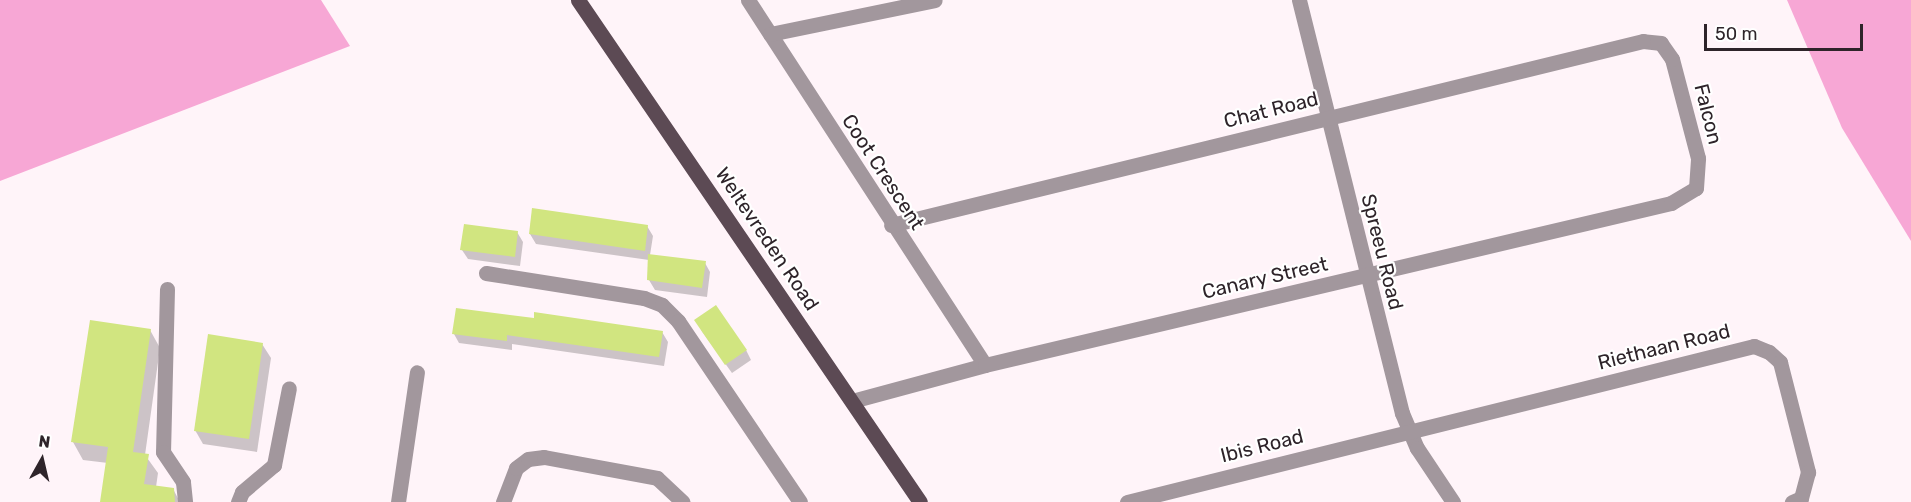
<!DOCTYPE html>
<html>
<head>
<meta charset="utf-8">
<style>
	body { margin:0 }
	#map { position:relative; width:1911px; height:502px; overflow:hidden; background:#fff4f9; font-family:Rubik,sans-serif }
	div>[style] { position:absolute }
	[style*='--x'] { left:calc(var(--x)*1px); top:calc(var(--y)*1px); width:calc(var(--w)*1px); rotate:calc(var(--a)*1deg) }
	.green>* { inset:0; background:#f7a7d5 }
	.shadow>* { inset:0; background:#0003 }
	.building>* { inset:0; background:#d1e580 }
	.minor>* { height:15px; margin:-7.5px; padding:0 7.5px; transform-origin:7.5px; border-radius:7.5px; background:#a2979d }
	.major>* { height:15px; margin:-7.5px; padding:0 7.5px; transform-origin:7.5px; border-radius:7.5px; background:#5c4a54 }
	span { translate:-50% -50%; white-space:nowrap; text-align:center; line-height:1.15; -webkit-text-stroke:4.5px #fff; paint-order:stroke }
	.street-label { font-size:20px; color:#2e242a }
	.north { position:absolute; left:12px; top:430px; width:60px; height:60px; -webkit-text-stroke:4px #fff; paint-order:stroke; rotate:8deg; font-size:16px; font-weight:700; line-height:24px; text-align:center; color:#2e242a }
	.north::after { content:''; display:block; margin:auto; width:21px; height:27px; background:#2e242a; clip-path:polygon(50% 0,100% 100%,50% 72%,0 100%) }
	.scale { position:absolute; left:1704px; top:24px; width:159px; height:27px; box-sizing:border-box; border:3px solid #2e242a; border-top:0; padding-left:8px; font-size:18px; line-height:21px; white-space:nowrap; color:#2e242a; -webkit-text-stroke:4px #fff; paint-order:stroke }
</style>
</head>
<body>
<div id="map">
	<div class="green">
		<div style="clip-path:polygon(0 0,321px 0,350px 46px,0 181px)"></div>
		<div style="clip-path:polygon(1787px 0,1911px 0,1911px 241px,1842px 128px)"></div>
	</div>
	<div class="shadow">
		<div style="clip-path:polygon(647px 226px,653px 236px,650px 255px,705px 263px,710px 272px,707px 297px,655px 290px,649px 280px,649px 260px,536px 244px,530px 234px)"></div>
		<div style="clip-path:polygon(517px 232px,523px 242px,520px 266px,468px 259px,462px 250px)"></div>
		<div style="clip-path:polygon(535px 319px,662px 332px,668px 342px,664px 366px,512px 344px,512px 350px,459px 343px,454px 334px)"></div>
		<div style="clip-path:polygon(150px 330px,160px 348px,145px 455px,158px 473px,156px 487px,173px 489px,180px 502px,103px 502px,108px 463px,83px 460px,73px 442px)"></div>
		<div style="clip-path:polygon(701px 330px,746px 350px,751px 360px,732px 373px)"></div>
		<div style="clip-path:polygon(262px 344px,271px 358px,257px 452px,203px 444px,195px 430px)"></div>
	</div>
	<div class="building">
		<div style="clip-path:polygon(532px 208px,648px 225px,645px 251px,529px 234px)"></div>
		<div style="clip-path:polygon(464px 224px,518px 231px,515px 257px,460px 250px)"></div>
		<div style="clip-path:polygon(648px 254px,706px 261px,702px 288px,647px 280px)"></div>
		<div style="clip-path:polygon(716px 305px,747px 350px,725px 365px,694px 320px)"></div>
		<div style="clip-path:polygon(456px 308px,534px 318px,534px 312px,663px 331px,659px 357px,507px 335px,507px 341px,452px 334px)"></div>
		<div style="clip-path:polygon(90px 320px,151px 329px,133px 452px,149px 454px,144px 484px,174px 488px,175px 502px,100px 502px,108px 447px,71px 442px)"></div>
		<div style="clip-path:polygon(208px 334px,263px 343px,249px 439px,194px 431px)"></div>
	</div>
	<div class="minor">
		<div style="--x:748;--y:0;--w:435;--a:57"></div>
		<div style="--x:1299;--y:0;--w:426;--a:76"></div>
		<div style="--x:1402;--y:413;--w:38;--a:67"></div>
		<div style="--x:1417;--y:448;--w:65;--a:56.3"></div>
		<div style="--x:770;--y:34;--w:168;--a:-11.6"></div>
		<div style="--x:486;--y:273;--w:160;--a:9"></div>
		<div style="--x:644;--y:298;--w:19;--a:21"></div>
		<div style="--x:662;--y:305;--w:23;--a:45"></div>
		<div style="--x:678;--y:321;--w:218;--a:56"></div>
		<div style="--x:167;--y:289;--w:163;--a:91.4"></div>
		<div style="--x:163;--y:452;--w:36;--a:56"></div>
		<div style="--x:183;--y:482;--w:20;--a:84"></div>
		<div style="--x:852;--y:401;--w:138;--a:-15.1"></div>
		<div style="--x:985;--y:365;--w:705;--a:-13.29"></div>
		<div style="--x:1671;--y:203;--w:29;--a:-31"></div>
		<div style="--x:1696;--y:188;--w:30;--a:-86"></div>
		<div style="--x:1698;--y:158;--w:102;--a:-104.7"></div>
		<div style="--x:1672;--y:59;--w:19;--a:-125"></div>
		<div style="--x:1661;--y:43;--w:18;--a:-174"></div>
		<div style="--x:1643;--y:41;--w:774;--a:166.25"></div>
		<div style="--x:238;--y:502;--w:11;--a:-68"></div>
		<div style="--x:242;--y:492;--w:42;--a:-40.2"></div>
		<div style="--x:274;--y:465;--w:78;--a:-79"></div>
		<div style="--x:398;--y:502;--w:131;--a:-81.7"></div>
		<div style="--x:503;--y:502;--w:36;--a:-69"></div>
		<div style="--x:516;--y:468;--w:15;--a:-37"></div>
		<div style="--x:528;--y:459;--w:16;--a:-7"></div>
		<div style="--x:544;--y:457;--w:115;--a:10.5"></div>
		<div style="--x:657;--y:478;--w:35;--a:43"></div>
		<div style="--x:1127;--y:502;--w:646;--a:-13.97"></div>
		<div style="--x:1754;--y:346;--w:16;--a:22"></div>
		<div style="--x:1769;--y:352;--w:15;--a:42"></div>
		<div style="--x:1780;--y:362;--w:114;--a:75.7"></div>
		<div style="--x:1808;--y:472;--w:27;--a:105"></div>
		<div style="--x:1801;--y:498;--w:10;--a:156"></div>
	</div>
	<div class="major">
		<div style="--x:578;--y:0;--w:607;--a:55.73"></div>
	</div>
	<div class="street-label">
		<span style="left:1271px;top:110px;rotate:-14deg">Chat Road</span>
		<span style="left:1708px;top:114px;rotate:76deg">Falcon</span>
		<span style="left:883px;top:172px;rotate:57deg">Coot Crescent</span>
		<span style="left:767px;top:239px;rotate:56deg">Weltevreden Road</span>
		<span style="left:1382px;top:252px;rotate:76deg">Spreeu Road</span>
		<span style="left:1265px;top:278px;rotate:-13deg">Canary Street</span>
		<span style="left:1664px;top:347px;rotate:-14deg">Riethaan Road</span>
		<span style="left:1262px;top:446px;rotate:-14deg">Ibis Road</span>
	</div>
	<div class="north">N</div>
	<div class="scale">50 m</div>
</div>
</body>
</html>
